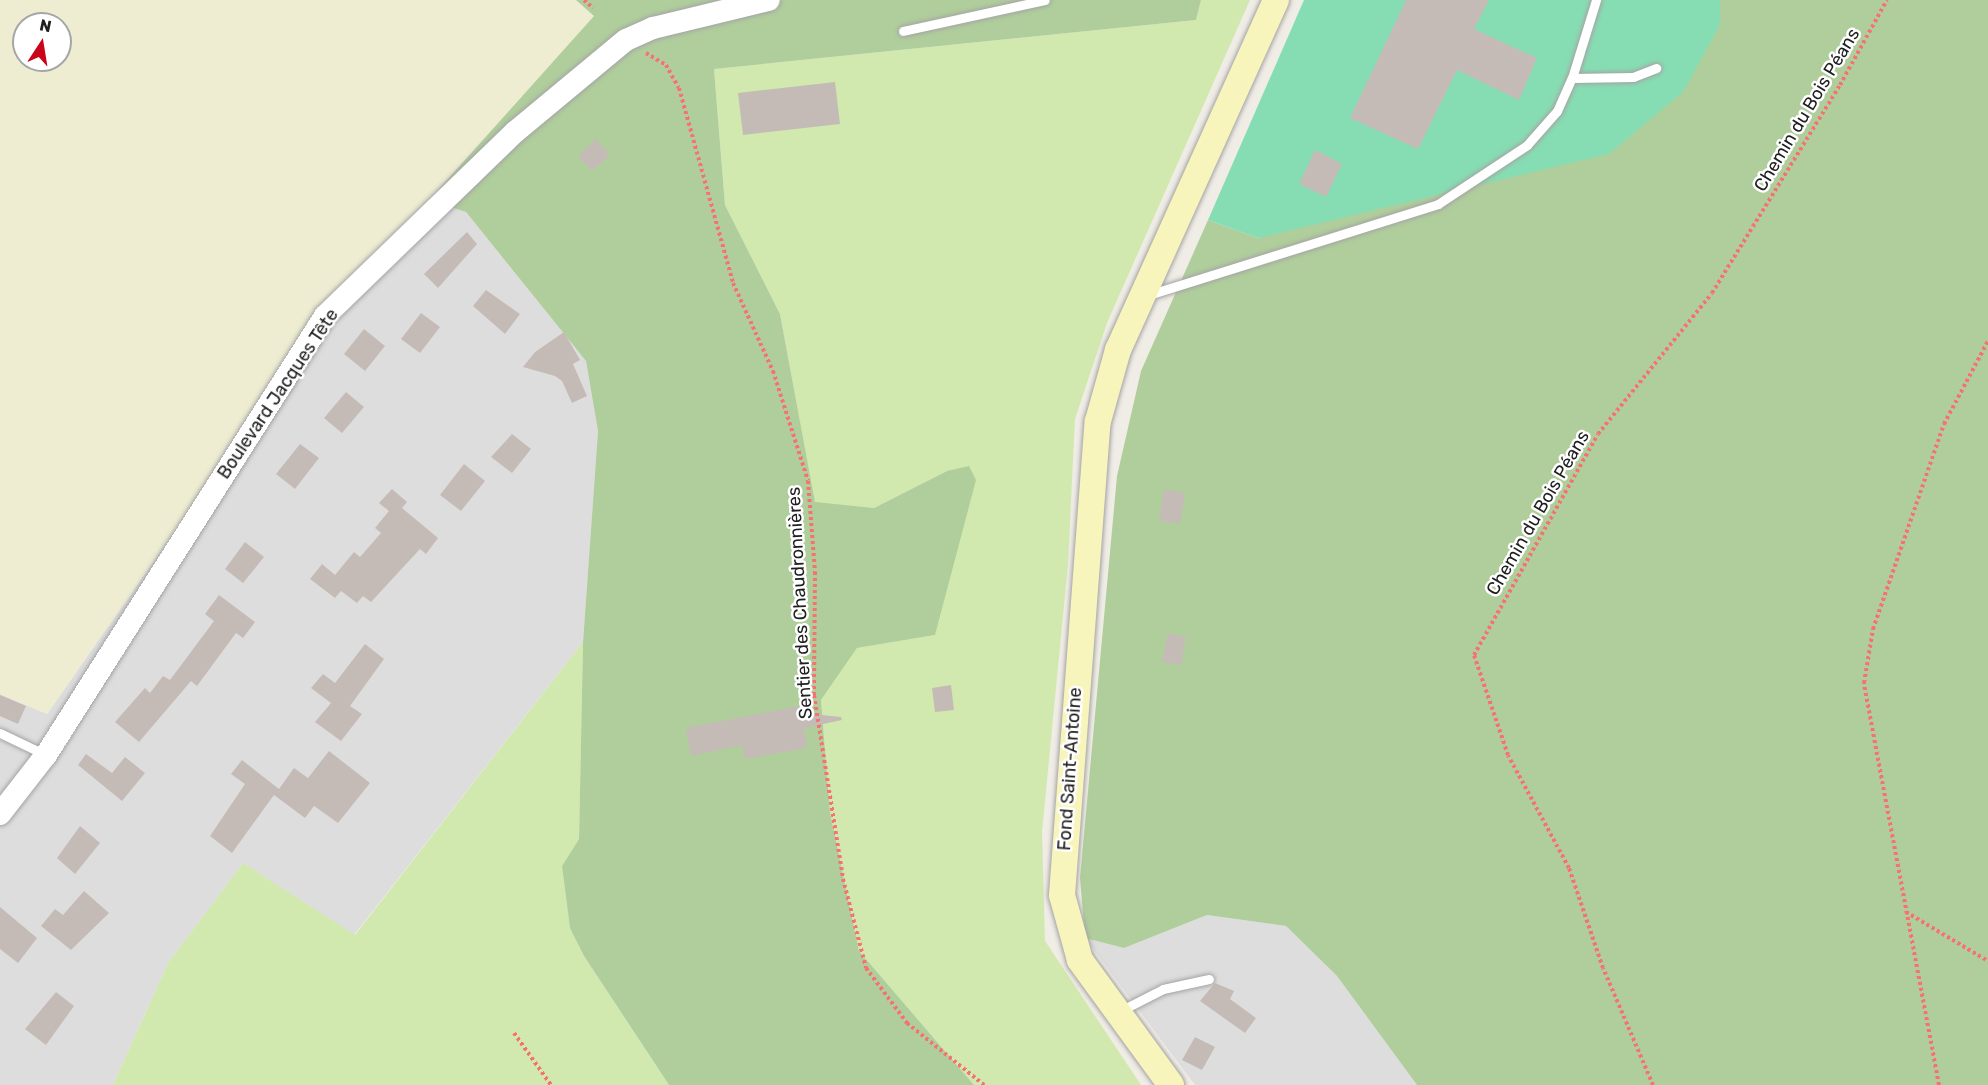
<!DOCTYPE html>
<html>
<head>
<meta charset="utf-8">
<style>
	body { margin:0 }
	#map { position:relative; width:1988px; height:1085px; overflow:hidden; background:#f0ece6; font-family:Rubik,sans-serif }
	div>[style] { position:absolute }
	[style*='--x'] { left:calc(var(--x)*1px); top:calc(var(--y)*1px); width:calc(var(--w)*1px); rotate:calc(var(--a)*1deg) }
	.residential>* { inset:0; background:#dedddd }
	.farmland>* { inset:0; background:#eeedd2 }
	.grass>* { inset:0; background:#d1e9ae }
	.forest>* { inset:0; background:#b0ce9c }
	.pitch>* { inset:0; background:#87ddb3 }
	.building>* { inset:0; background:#c5bbb6 }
	.path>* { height:4px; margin-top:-2px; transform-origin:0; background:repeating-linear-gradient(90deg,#f77171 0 3px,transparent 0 6px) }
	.roads { filter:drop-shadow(0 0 2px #a4a4a4) drop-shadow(0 0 2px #a4a4a4) }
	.service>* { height:9px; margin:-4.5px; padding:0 4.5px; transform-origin:4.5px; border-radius:4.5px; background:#fff }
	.tertiary>* { height:22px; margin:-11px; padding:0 11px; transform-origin:11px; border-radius:11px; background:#fff }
	.secondary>* { height:26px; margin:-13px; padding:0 13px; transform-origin:13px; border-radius:13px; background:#f8f5bc }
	span { translate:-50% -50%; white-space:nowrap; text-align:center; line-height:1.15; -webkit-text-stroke:5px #fff; paint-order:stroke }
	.street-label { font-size:18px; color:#202020 }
	.north { position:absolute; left:12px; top:12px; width:60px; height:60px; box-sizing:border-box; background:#fff; border:2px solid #a6a6a6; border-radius:50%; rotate:12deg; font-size:16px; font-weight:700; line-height:24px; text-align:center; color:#202020 }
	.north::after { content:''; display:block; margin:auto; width:21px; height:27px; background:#cb0519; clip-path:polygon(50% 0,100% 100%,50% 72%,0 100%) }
</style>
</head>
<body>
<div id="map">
	<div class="residential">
		<div style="clip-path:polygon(429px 200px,466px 212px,586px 361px,598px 431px,583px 642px,354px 935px,243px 863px,168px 963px,113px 1085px,0 1085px,0 694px,47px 714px,325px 316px)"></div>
		<div style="clip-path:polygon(1207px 915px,1286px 926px,1337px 976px,1417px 1085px,1195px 1085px,1085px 938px,1124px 948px)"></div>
	</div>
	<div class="farmland">
		<div style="clip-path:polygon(evenodd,0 0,576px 0,594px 16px,325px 316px,47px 714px,0 694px,0 0,24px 24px,60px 24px,60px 60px,24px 60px,24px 24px)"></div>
	</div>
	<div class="grass">
		<div style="clip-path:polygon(1201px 0,1250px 0,1107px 323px,1075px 419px,1068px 564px,1042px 832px,1045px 941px,1141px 1085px,974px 1085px,859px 951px,830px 812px,821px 700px,857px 648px,935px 635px,947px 471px,874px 508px,815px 503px,780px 314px,725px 205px,714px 69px,1196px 20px)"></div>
		<div style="clip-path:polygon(583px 642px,579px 839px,562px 866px,570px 927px,584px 956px,669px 1085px,113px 1085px,168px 963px,243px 863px,355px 935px)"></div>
	</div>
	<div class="forest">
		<div style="clip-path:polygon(576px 0,1201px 0,1196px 20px,714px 69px,725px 205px,780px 314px,815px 502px,874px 508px,947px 471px,969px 466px,976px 480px,935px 635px,857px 648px,821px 700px,830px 812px,859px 951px,974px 1085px,669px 1085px,584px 956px,570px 928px,562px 866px,579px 839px,583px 642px,598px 431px,586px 361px,466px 212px,429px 200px,594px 16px)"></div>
		<div style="clip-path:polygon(1720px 0,1988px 0,1988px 1085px,1417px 1085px,1337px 976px,1286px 926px,1207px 915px,1124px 948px,1085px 938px,1080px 878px,1117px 476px,1141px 371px,1208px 220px,1258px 238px,1720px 25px)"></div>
	</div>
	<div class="pitch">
		<div style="clip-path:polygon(1304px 0,1720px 0,1720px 25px,1683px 92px,1609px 154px,1258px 238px,1208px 220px)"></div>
	</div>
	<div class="building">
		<div style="clip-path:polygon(1406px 0,1489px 0,1474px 29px,1537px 58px,1519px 100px,1457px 70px,1418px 149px,1350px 118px)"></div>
		<div style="clip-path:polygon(835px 82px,840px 124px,743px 135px,738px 93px)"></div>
		<div style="clip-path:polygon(596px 139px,610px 155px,592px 171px,578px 156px)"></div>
		<div style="clip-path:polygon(1315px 150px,1342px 164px,1326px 197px,1299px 184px)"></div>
		<div style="clip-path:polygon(467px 232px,477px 244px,438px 288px,424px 274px)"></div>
		<div style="clip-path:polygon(486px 290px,520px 314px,505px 334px,473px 306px)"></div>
		<div style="clip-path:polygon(421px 313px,440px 327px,420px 353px,401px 339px)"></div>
		<div style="clip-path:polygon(364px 329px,385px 346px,365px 371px,344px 354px)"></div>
		<div style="clip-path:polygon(564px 332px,580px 360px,573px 364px,587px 396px,572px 403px,562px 381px,555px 376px,523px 367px,535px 352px)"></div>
		<div style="clip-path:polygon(346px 392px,364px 407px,342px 433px,324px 418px)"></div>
		<div style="clip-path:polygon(512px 434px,531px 449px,512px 473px,491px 457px)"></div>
		<div style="clip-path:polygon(300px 444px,319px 458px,295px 489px,276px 474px)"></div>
		<div style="clip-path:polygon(464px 464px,485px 481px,461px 511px,440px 495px)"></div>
		<div style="clip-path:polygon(392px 489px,407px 502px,402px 508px,438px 538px,426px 554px,420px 549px,371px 602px,363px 596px,357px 603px,341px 591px,335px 598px,310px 579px,322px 564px,335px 575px,354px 552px,360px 557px,381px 533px,375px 528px,389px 511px,379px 503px)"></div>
		<div style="clip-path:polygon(1164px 489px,1185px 493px,1180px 524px,1159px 520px)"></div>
		<div style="clip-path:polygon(245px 542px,264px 557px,243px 583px,225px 569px)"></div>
		<div style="clip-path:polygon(219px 595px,255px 622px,243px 638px,236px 633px,197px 686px,191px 681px,139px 742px,115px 722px,145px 688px,150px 693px,163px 676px,170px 680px,214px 621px,205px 614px)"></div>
		<div style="clip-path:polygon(1168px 633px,1186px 637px,1181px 665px,1162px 662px)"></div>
		<div style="clip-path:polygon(365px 644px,384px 659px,350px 706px,362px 714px,341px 741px,315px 722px,331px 703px,311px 688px,323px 674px,335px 683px)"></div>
		<div style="clip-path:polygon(951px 685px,954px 710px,935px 712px,932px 688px)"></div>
		<div style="clip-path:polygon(0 695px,26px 706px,18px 724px,0 716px)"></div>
		<div style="clip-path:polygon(800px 706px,802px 713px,841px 717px,842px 720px,804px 728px,807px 748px,745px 759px,742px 745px,691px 756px,686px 728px)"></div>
		<div style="clip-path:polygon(329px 751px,370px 783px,338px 823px,314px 806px,305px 818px,274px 795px,232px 853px,210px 836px,245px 784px,231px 774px,242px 760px,279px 789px,294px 768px,308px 778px)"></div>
		<div style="clip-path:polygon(86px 754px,112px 773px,125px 757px,145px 773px,122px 801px,78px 765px)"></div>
		<div style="clip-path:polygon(80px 826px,100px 843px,75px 874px,57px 858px)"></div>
		<div style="clip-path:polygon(84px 891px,109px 913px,71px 950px,41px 926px,55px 909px,63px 915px)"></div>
		<div style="clip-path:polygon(0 907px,37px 938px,18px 963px,0 949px)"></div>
		<div style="clip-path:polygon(1215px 983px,1234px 991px,1230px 999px,1256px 1018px,1245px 1033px,1200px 1001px)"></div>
		<div style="clip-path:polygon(56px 992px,74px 1006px,46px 1045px,25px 1029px)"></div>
		<div style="clip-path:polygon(1195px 1037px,1215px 1047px,1202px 1070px,1182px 1060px)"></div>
	</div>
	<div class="path">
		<div style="--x:584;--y:0;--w:12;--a:42"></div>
		<div style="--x:646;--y:53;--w:23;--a:31"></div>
		<div style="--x:666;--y:65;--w:26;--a:61"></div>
		<div style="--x:679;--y:88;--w:202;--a:74.5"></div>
		<div style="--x:733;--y:283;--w:97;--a:65.6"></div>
		<div style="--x:773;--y:371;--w:115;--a:72.3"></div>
		<div style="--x:808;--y:481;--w:91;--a:85.6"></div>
		<div style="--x:815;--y:572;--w:123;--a:90.5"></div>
		<div style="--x:814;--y:695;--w:186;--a:81"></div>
		<div style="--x:843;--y:879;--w:92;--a:75.5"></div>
		<div style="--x:866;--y:968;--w:69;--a:53.3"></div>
		<div style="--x:907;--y:1023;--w:99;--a:38.8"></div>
		<div style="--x:1906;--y:912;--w:96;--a:30.9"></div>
		<div style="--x:514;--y:1033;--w:64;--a:54.6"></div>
		<div style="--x:1653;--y:1085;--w:127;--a:-113.1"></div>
		<div style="--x:1603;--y:968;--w:106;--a:-108.8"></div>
		<div style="--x:1569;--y:868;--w:128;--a:-118.4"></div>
		<div style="--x:1508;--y:755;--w:106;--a:-108.8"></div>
		<div style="--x:1474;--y:655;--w:253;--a:-60.7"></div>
		<div style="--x:1598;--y:434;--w:181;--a:-51"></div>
		<div style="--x:1712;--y:293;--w:244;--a:-58.4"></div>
		<div style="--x:1840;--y:85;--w:97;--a:-61.1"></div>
		<div style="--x:1939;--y:1085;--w:409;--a:-100.6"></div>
		<div style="--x:1864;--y:683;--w:55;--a:-80.5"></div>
		<div style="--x:1873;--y:629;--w:217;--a:-70.9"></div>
		<div style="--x:1944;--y:424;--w:94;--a:-62.1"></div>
	</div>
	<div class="roads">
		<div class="service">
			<div style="--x:903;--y:31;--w:145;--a:-12.3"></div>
			<div style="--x:1572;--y:78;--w:61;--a:-0.9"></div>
			<div style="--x:1633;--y:77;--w:25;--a:-21"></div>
			<div style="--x:1148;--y:295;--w:304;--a:-17.4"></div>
			<div style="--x:1438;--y:204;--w:107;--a:-33.5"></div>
			<div style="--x:1527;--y:145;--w:45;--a:-48.6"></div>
			<div style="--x:1557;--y:111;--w:36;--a:-66"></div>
			<div style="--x:1572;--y:78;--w:82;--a:-72.9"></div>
			<div style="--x:0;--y:733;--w:51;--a:25.6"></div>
			<div style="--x:1120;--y:1011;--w:48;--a:-27.1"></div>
			<div style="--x:1163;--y:989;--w:47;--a:-12.3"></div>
		</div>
		<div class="tertiary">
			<div style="--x:0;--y:814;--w:75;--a:-52.1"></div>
			<div style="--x:46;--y:755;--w:520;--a:-57.56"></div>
			<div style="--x:325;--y:316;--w:264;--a:-44.1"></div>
			<div style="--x:515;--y:132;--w:144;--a:-39.7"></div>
			<div style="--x:626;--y:40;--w:30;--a:-24"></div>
			<div style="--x:653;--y:28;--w:119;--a:-13.6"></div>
		</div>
		<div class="secondary">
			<div style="--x:1171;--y:1085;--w:155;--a:-126.1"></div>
			<div style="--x:1080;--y:960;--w:67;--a:-105.5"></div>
			<div style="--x:1062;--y:895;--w:475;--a:-85.7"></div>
			<div style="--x:1098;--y:421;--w:74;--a:-74.3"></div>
			<div style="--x:1118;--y:350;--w:384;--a:-65.7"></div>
		</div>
	</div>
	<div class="street-label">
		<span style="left:1807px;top:110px;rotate:-59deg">Chemin du Bois Péans</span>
		<span style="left:278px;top:394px;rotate:-56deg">Boulevard Jacques Tête</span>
		<span style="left:1538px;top:513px;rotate:-60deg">Chemin du Bois Péans</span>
		<span style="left:800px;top:603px;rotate:-93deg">Sentier des Chaudronnières</span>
		<span style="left:1070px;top:769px;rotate:-86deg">Fond Saint-Antoine</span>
	</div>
	<div class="north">N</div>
</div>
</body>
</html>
